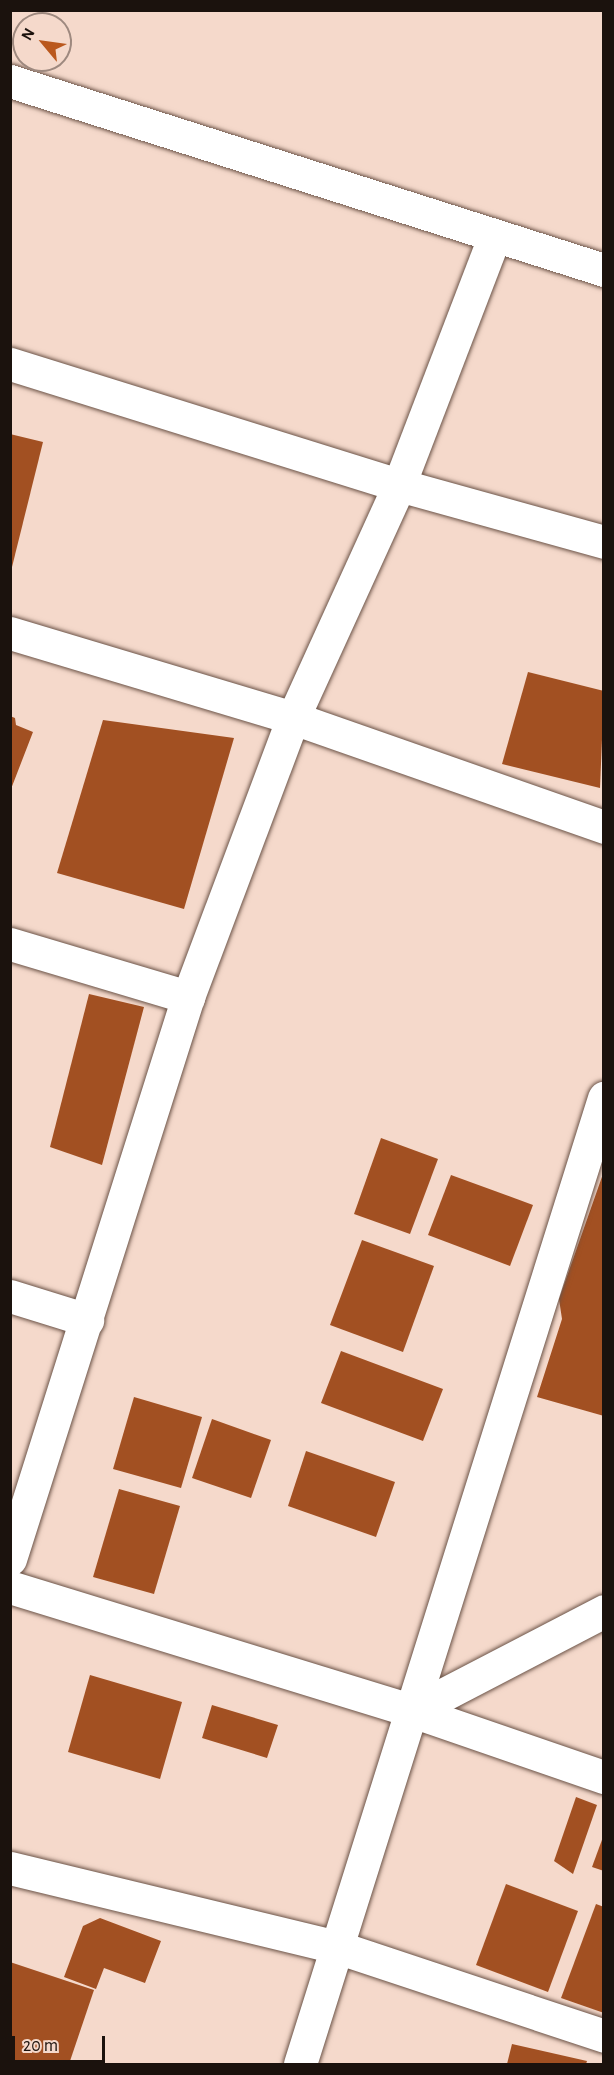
<!DOCTYPE html>
<html>
<head>
<meta charset="utf-8">
<style>
	body { margin:0 }
	#map { position:relative; width:614px; height:2075px; overflow:hidden; background:#f5d9cb; font-family:"Alegreya Sans",sans-serif }
	div>[style] { position:absolute }
	[style*='--x'] { left:calc(var(--x)*1px); top:calc(var(--y)*1px); width:calc(var(--w)*1px); rotate:calc(var(--a)*1deg) }
	.building>* { inset:0; background:#a25022 }
	.roads { filter:drop-shadow(0 0 2px #6b5347) drop-shadow(0 0 2px #6b5347) }
	.minor>* { height:33px; margin:-16.5px; padding:0 16.5px; transform-origin:16.5px; border-radius:16.5px; background:#fff }
	span { translate:-50% -50%; white-space:nowrap; text-align:center; line-height:1.15; -webkit-text-stroke:4.5px #f5d9cb; paint-order:stroke }
	.frame { position:absolute; inset:0; border:12px solid #1b120d; pointer-events:none }
	.north { position:absolute; left:12px; top:12px; width:60px; height:60px; box-sizing:border-box; background:#f5d9cb; border:2px solid #9e897f; border-radius:50%; rotate:299deg; font-size:16px; font-weight:700; line-height:24px; text-align:center; color:#1b120d }
	.north::after { content:''; display:block; margin:auto; width:21px; height:27px; background:#ba581d; clip-path:polygon(50% 0,100% 100%,50% 72%,0 100%) }
	.scale { position:absolute; left:12px; top:2036px; width:93px; height:27px; box-sizing:border-box; border:3px solid #1b120d; border-top:0; padding-left:8px; font-size:18px; line-height:21px; white-space:nowrap; color:#1b120d; -webkit-text-stroke:4px #f5d9cb; paint-order:stroke }
</style>
</head>
<body>
<div id="map">
	<div class="building">
		<div style="clip-path:polygon(10px 434px,43px 442px,11px 571px,10px 571px)"></div>
		<div style="clip-path:polygon(528px 672px,604px 691px,600px 788px,502px 764px)"></div>
		<div style="clip-path:polygon(10px 716px,15px 718px,16px 725px,33px 732px,11px 789px)"></div>
		<div style="clip-path:polygon(103px 720px,234px 738px,184px 909px,57px 873px)"></div>
		<div style="clip-path:polygon(89px 994px,144px 1007px,102px 1165px,50px 1147px)"></div>
		<div style="clip-path:polygon(381px 1138px,438px 1159px,410px 1234px,354px 1214px)"></div>
		<div style="clip-path:polygon(604px 1171px,604px 1416px,537px 1397px,562px 1319px,559px 1299px)"></div>
		<div style="clip-path:polygon(451px 1175px,533px 1205px,510px 1266px,428px 1235px)"></div>
		<div style="clip-path:polygon(362px 1240px,434px 1266px,403px 1352px,330px 1325px)"></div>
		<div style="clip-path:polygon(341px 1351px,443px 1389px,423px 1441px,321px 1403px)"></div>
		<div style="clip-path:polygon(134px 1397px,202px 1417px,181px 1488px,113px 1469px)"></div>
		<div style="clip-path:polygon(212px 1419px,271px 1440px,251px 1498px,192px 1478px)"></div>
		<div style="clip-path:polygon(306px 1451px,395px 1482px,376px 1537px,288px 1506px)"></div>
		<div style="clip-path:polygon(119px 1489px,180px 1506px,154px 1594px,93px 1577px)"></div>
		<div style="clip-path:polygon(90px 1675px,182px 1702px,160px 1779px,68px 1752px)"></div>
		<div style="clip-path:polygon(212px 1705px,278px 1725px,267px 1758px,202px 1738px)"></div>
		<div style="clip-path:polygon(576px 1797px,597px 1805px,573px 1874px,554px 1861px)"></div>
		<div style="clip-path:polygon(603px 1837px,604px 1837px,604px 1871px,592px 1867px)"></div>
		<div style="clip-path:polygon(506px 1884px,578px 1911px,548px 1992px,476px 1965px)"></div>
		<div style="clip-path:polygon(596px 1904px,604px 1907px,604px 2013px,561px 1998px)"></div>
		<div style="clip-path:polygon(100px 1918px,161px 1941px,145px 1983px,104px 1968px,96px 1989px,64px 1977px,83px 1926px)"></div>
		<div style="clip-path:polygon(10px 1962px,94px 1990px,69px 2064px,10px 2064px)"></div>
		<div style="clip-path:polygon(512px 2044px,587px 2061px,586px 2064px,507px 2064px)"></div>
	</div>
	<div class="roads">
		<div class="minor">
			<div style="--x:10;--y:81;--w:623;--a:17.65"></div>
			<div style="--x:10;--y:364;--w:407;--a:17.3"></div>
			<div style="--x:399;--y:485;--w:213;--a:15.5"></div>
			<div style="--x:10;--y:633;--w:295;--a:16.7"></div>
			<div style="--x:293;--y:718;--w:330;--a:19.3"></div>
			<div style="--x:10;--y:944;--w:186;--a:16.6"></div>
			<div style="--x:10;--y:1296;--w:81;--a:17.3"></div>
			<div style="--x:10;--y:1559;--w:590;--a:-72.43"></div>
			<div style="--x:188;--y:997;--w:298;--a:-69.4"></div>
			<div style="--x:293;--y:718;--w:256;--a:-65.5"></div>
			<div style="--x:399;--y:485;--w:266;--a:-69"></div>
			<div style="--x:10;--y:1587;--w:421;--a:17.1"></div>
			<div style="--x:412;--y:1711;--w:203;--a:19"></div>
			<div style="--x:412;--y:1711;--w:216;--a:-27.5"></div>
			<div style="--x:10;--y:1868;--w:336;--a:13.6"></div>
			<div style="--x:337;--y:1947;--w:281;--a:18.4"></div>
			<div style="--x:300;--y:2064;--w:1013;--a:-72.53"></div>
		</div>
	</div>
	<div class="frame"></div>
	<div class="north">N</div>
	<div class="scale">20 m</div>
</div>
</body>
</html>
